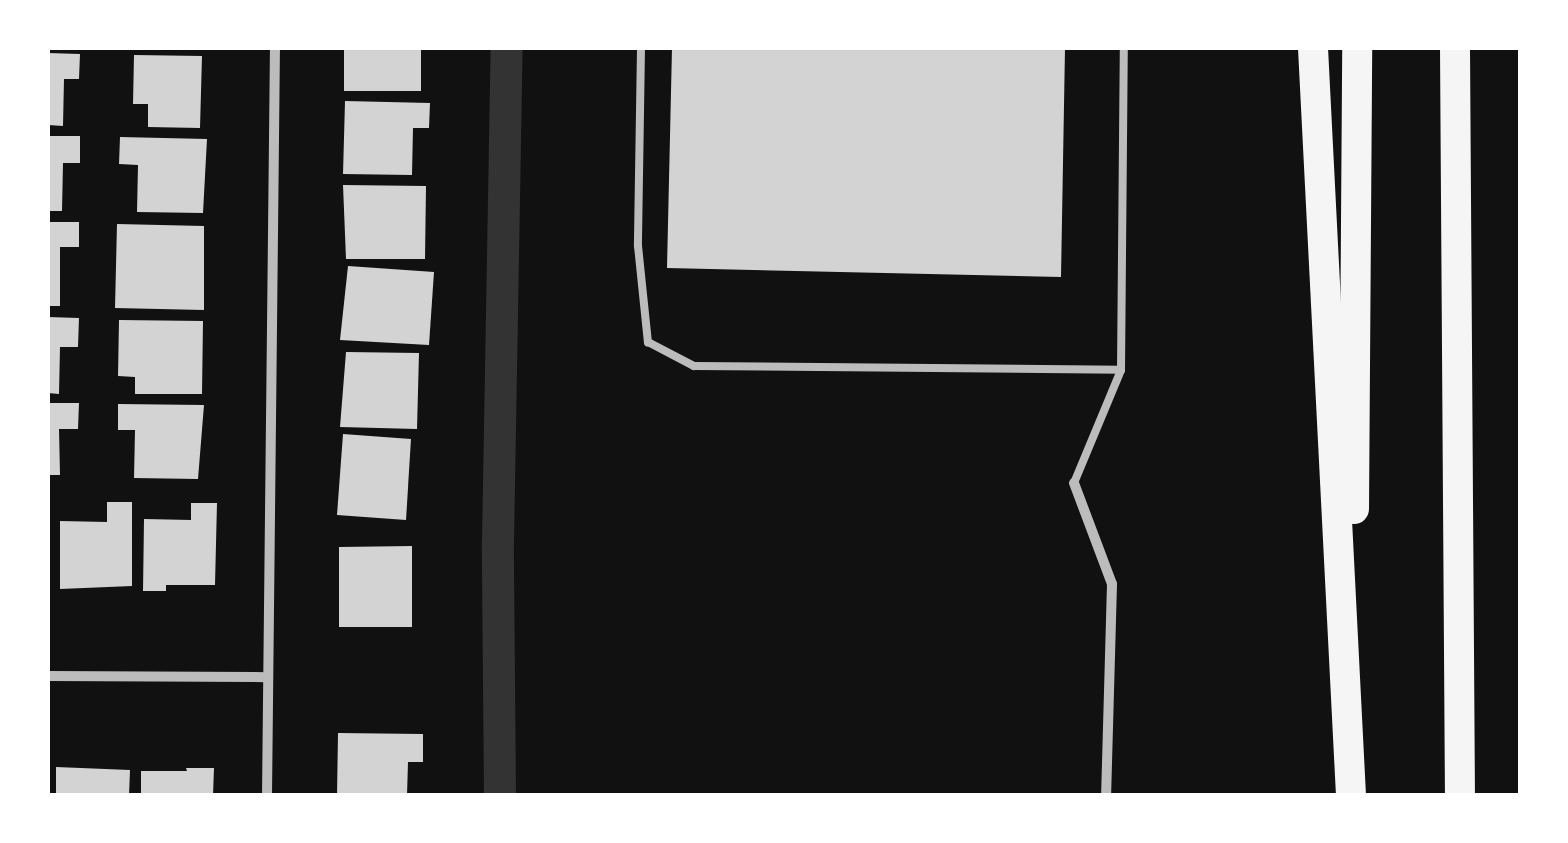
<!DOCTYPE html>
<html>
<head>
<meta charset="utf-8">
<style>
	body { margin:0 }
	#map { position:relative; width:1568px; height:843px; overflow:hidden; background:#111; font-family:"Titillium Web",sans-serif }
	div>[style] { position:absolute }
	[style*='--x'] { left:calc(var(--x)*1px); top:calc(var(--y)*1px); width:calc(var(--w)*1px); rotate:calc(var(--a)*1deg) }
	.canal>* { height:32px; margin:-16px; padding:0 16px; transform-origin:16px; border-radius:16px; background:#333 }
	.building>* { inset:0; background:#d3d3d3 }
	.service>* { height:8px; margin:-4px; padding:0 4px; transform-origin:4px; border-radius:4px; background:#bcbcbc }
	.minor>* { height:10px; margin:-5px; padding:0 5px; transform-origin:5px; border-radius:5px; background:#bcbcbc }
	.motorway>* { height:30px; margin:-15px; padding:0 15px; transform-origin:15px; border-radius:15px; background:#f5f5f5 }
	span { translate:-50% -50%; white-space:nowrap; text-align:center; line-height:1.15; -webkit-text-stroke:10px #fff; paint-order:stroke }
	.frame { position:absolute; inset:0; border:50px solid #fff; pointer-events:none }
</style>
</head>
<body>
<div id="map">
	<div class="canal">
		<div style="--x:500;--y:796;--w:254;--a:-90.5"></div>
		<div style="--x:498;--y:542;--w:494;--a:-89"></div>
	</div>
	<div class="building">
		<div style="clip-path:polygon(344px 48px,421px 48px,421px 91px,344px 91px)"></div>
		<div style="clip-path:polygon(672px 48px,1065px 48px,1061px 277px,667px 268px)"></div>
		<div style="clip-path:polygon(48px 53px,80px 54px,79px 79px,64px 79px,63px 126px,48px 125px)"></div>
		<div style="clip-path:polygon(134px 55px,202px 56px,200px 128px,148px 127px,148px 104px,133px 104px)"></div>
		<div style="clip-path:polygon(345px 101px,430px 103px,429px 128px,413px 128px,412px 175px,343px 174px)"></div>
		<div style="clip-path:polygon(48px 136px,80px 136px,80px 163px,63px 163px,62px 211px,48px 211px)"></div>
		<div style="clip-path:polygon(120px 137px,207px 139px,203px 213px,137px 212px,138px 165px,119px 164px)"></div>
		<div style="clip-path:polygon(343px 185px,426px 186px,425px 259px,346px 259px)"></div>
		<div style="clip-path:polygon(48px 222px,79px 222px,79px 247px,60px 247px,60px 306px,48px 306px)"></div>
		<div style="clip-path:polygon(117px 224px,204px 226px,204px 310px,115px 308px)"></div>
		<div style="clip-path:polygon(348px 266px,434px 272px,429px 345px,340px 340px)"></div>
		<div style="clip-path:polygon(48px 317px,79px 318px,78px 347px,60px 347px,59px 394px,48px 393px)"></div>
		<div style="clip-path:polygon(119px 320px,203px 321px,202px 394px,135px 394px,135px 377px,118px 376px)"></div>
		<div style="clip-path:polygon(346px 352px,419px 353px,417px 429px,340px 427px)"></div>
		<div style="clip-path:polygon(48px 403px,79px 403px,78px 429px,59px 429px,60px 475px,48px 475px)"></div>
		<div style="clip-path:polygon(118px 404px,204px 405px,198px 479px,134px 478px,135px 430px,118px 430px)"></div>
		<div style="clip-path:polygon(343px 434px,411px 439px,406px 520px,337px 515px)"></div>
		<div style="clip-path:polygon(107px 502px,132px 502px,132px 586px,60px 589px,60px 521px,107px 522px)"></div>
		<div style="clip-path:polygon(191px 503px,217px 503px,215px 585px,166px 585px,166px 591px,143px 591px,144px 519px,191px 520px)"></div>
		<div style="clip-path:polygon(412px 546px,412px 627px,339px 627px,339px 547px)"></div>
		<div style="clip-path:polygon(338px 733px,423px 734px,423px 762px,408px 762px,407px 796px,337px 796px)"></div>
		<div style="clip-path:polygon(56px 767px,130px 770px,129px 796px,56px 796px)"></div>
		<div style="clip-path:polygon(186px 768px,214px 768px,213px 796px,141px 796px,141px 771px,187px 771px)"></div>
	</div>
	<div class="service">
		<div style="--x:641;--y:48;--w:198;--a:90.9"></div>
		<div style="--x:638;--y:246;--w:97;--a:84.1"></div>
		<div style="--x:648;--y:342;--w:52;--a:27.6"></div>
		<div style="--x:694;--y:366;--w:427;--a:0.5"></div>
		<div style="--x:1074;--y:483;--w:122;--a:-67.4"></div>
		<div style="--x:1121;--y:370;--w:322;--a:-89.5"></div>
	</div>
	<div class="minor">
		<div style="--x:1074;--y:483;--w:108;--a:69.4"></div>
		<div style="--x:1112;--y:584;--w:212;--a:91.6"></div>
		<div style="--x:48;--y:676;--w:220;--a:0.3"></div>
		<div style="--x:267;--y:796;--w:748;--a:-89.39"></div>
	</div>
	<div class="motorway">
		<div style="--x:1313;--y:48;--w:749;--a:87.09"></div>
		<div style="--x:1455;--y:48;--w:748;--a:89.62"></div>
		<div style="--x:1354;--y:509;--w:461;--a:-89.6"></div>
	</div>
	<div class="frame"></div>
</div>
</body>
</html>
